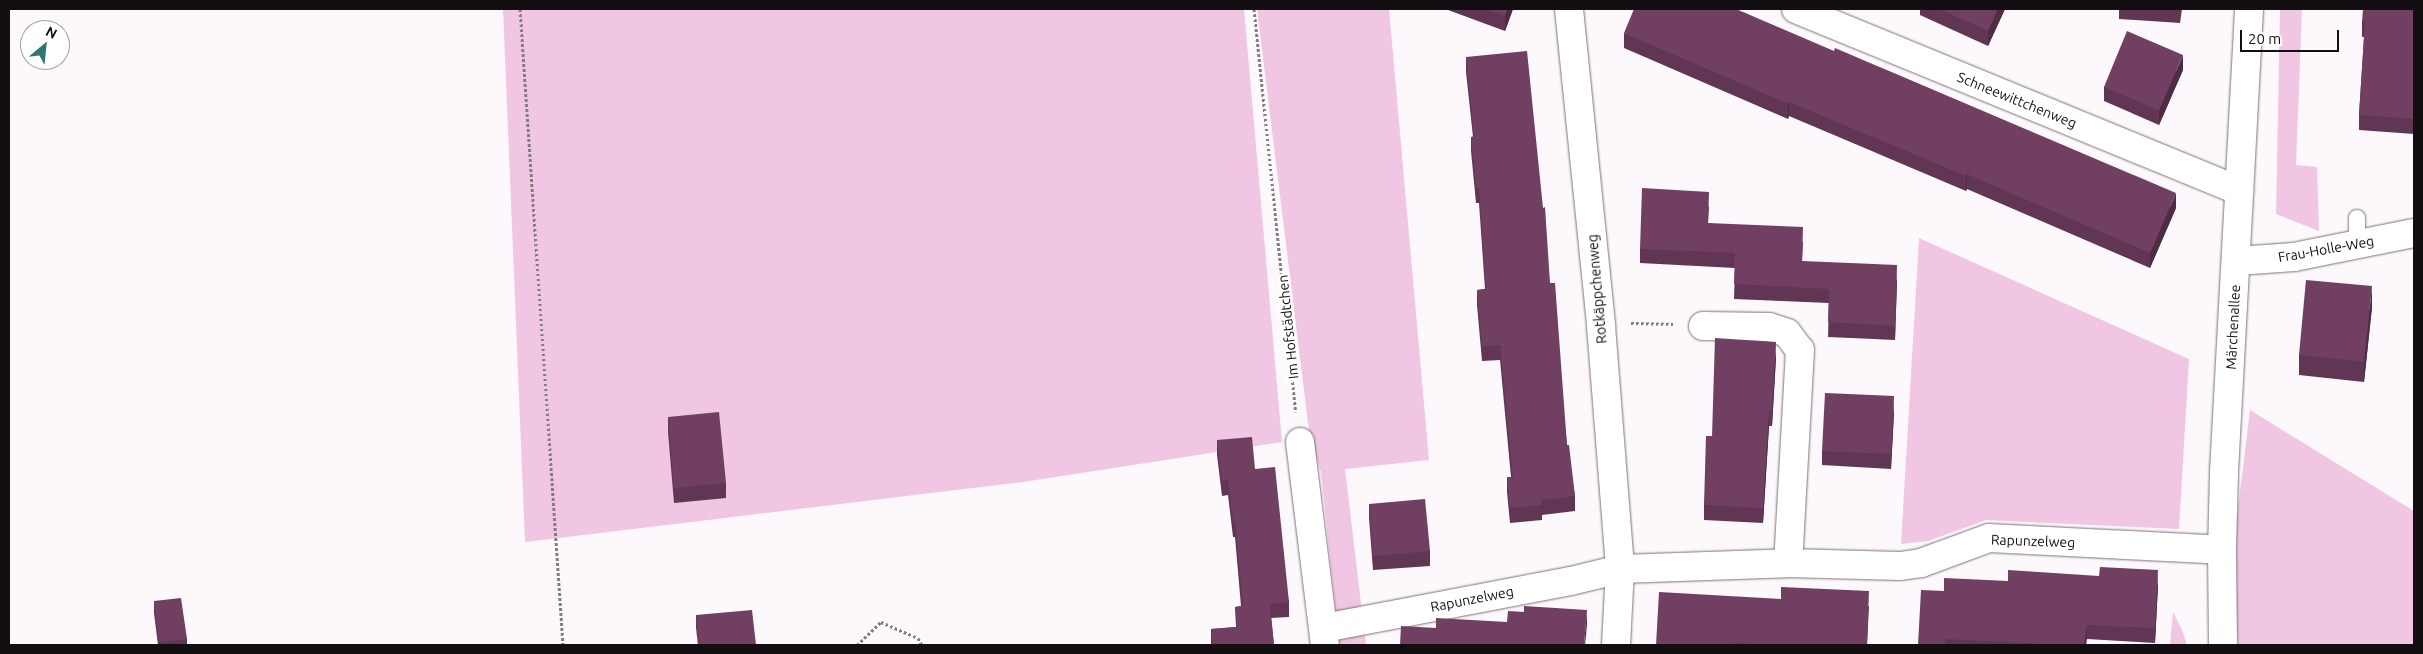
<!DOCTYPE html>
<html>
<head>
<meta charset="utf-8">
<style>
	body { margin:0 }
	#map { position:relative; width:2423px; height:654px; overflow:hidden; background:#fdf8fb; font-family:Ubuntu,sans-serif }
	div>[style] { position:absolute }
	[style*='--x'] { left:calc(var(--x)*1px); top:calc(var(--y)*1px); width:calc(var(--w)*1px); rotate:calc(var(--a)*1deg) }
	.green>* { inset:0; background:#f1c6e3 }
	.path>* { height:3px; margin-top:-1.5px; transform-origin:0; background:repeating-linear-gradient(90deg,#827d80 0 2.5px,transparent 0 5px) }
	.roads { filter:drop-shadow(0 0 1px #7d7179) drop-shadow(0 0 1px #7d7179) }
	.lane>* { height:16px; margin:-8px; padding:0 8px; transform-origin:8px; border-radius:8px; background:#fff }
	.street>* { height:28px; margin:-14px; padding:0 14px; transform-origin:14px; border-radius:14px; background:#fff }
	.wall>* { inset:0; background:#603654 }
	.shaded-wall>* { inset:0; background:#4e2c45 }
	.building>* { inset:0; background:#703f62 }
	span { translate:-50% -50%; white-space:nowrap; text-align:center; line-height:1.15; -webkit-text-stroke:5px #fff; paint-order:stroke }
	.street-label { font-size:14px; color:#130e11 }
	.frame { position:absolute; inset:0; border:10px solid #130e11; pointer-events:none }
	.north { position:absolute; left:20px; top:20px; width:50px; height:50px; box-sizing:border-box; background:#fff; border:1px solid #a19fa0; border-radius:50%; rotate:28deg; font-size:14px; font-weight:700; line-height:20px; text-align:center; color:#130e11 }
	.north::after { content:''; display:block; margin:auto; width:18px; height:22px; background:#2e7773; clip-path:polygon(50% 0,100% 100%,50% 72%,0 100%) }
	.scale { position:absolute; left:2240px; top:30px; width:99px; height:22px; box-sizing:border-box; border:2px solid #130e11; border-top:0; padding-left:6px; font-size:15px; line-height:18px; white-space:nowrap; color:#130e11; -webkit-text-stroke:4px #fff; paint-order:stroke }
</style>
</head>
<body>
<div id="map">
	<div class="green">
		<div style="clip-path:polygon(503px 9px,1244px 9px,1282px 442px,1023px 482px,525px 542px)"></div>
		<div style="clip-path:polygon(1257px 9px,1389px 9px,1429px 460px,1345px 469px,1366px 645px,1339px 645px,1321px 472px,1310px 439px)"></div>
		<div style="clip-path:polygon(2280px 9px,2302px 9px,2296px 165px,2317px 167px,2319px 231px,2276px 214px)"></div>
		<div style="clip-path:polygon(1919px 238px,2189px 359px,2179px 529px,1986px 520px,1928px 541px,1901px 544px)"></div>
		<div style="clip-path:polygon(2250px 410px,2414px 511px,2414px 645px,2238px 645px,2235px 576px,2237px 517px)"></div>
		<div style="clip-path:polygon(2173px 612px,2182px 630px,2187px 645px,2170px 645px)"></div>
	</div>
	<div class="path">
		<div style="--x:520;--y:9;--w:637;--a:86.13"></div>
		<div style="--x:1254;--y:9;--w:405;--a:84.1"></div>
		<div style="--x:1631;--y:323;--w:42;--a:1.4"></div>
		<div style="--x:857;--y:645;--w:33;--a:-44"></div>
		<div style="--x:881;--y:622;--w:40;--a:23.4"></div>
		<div style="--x:918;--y:638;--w:8;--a:60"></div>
	</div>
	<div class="roads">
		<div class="lane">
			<div style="--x:2357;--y:243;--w:25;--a:-90"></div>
		</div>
		<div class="street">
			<div style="--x:1569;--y:9;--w:319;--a:84.2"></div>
			<div style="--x:1601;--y:326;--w:244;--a:85.5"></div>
			<div style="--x:1620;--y:569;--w:76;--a:93"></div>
			<div style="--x:1796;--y:9;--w:479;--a:22.3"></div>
			<div style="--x:2237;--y:261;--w:57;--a:-4"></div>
			<div style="--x:2294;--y:257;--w:122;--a:-11.3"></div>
			<div style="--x:1703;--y:326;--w:66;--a:0.9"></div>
			<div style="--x:1769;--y:327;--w:19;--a:18"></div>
			<div style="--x:1787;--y:333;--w:21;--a:53"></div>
			<div style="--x:1800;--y:350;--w:213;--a:93.2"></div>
			<div style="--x:1300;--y:442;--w:205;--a:83"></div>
			<div style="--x:1324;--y:628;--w:251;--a:-10.8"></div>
			<div style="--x:1571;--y:581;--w:50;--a:-13.8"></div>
			<div style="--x:1620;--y:569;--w:168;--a:-2"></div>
			<div style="--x:1788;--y:563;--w:112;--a:1.5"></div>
			<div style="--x:1900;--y:566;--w:21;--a:-8"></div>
			<div style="--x:1921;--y:563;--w:72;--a:-20.2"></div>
			<div style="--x:1989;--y:538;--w:233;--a:2.9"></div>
			<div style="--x:2223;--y:645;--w:95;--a:-90.6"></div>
			<div style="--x:2222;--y:550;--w:78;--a:-88.5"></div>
			<div style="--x:2224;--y:472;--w:464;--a:-86.9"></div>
		</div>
	</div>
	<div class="wall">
		<div style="clip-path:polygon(1448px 9px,1513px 9px,1505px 31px,1448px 10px)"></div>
		<div style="clip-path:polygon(1920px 9px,2005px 9px,1988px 46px,1920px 15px)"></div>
		<div style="clip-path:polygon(2119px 9px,2182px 9px,2180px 23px,2119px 19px)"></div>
		<div style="clip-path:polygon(2414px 9px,2414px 134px,2359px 130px,2359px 115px,2364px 37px,2362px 37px,2362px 22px)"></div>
		<div style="clip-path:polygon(1624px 33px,2176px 208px,2150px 268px,1967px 189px,1966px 191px,1789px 116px,1788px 119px,1624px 48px)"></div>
		<div style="clip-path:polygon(1466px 57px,1550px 283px,1567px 445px,1575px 496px,1575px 511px,1542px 515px,1542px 520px,1510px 523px,1507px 492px,1507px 477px,1511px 477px,1500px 360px,1482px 361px,1477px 305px,1477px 290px,1485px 289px,1479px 203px,1476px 203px,1471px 151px,1471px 137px,1473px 137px,1466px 72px)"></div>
		<div style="clip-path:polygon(2183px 70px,2159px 125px,2104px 101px,2104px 87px)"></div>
		<div style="clip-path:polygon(1709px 206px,1708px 223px,1803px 242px,1802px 261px,1897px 280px,1895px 340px,1828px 337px,1829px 303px,1734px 299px,1735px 268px,1640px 263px,1640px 249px)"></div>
		<div style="clip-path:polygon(2372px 307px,2364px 382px,2299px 375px,2299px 355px)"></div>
		<div style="clip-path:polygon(1776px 357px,1772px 426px,1769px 426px,1763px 523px,1704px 520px,1704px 505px,1712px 436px)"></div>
		<div style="clip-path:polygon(1894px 411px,1891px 469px,1822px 465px,1822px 451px)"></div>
		<div style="clip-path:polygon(668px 417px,726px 483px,726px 498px,674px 503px,668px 432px)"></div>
		<div style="clip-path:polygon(1217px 440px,1255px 469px,1289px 602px,1289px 617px,1271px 618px,1274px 645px,1211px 645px,1211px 629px,1236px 627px,1235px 607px,1241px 606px,1235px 537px,1233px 537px,1228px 495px,1222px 496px,1217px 455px)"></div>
		<div style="clip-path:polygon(1369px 504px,1430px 551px,1430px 566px,1373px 570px,1369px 518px)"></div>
		<div style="clip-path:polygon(2008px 581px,2158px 585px,2155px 643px,2087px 639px,2086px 645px,1918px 645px,1944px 591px)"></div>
		<div style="clip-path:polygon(154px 601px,187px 639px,187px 645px,158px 645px,154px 613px)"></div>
		<div style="clip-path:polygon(1869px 606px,1867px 645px,1656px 645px)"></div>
		<div style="clip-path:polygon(696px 615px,756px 645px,698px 645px,696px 628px)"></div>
	</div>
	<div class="shaded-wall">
		<div style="clip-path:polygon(1507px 9px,1513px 9px,1505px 31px,1505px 16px)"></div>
		<div style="clip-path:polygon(1998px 9px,2005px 9px,1988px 46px,1988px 31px)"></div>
		<div style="clip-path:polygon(2183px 55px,2183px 70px,2159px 125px,2159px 110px)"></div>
		<div style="clip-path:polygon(1789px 102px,1789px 116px,1788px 119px,1788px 104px)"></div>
		<div style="clip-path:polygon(1967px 174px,1967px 189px,1966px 191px,1966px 176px)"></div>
		<div style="clip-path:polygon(2176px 193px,2176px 208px,2150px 268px,2150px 253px)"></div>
		<div style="clip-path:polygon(1897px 265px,1897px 280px,1895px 340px,1895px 326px)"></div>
		<div style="clip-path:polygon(2372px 286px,2372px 307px,2364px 382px,2364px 362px)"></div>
		<div style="clip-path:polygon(1776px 342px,1776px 357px,1772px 426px,1772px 411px)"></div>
		<div style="clip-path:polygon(1894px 396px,1894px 411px,1891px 469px,1891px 454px)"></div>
		<div style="clip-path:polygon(1769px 411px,1769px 426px,1763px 523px,1763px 508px)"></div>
		<div style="clip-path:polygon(2158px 570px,2158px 585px,2155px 643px,2155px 628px)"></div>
		<div style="clip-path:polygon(1587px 610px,1587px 625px,1585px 645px,1584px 645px)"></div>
		<div style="clip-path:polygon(2087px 625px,2086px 645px,2084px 645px)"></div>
	</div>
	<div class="building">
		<div style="clip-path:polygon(1485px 9px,1507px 9px,1505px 16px)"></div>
		<div style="clip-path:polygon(1634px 9px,1736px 9px,1834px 51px,1835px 48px,2176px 193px,2150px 253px,1967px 174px,1966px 176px,1789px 102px,1788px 104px,1624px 33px)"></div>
		<div style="clip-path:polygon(1939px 9px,1998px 9px,1988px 31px)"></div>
		<div style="clip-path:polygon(2363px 9px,2414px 9px,2414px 119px,2359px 115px,2365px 22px,2362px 22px)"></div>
		<div style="clip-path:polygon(2127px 31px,2183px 55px,2159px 110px,2104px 87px)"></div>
		<div style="clip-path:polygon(1527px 51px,1543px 208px,1545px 207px,1550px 283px,1555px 283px,1567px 445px,1569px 445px,1575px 496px,1541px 500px,1542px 505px,1510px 508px,1507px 477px,1513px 477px,1500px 345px,1482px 346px,1477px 290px,1486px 289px,1479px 188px,1476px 188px,1471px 137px,1474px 136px,1466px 57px)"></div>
		<div style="clip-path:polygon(1642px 188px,1709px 192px,1708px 223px,1803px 227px,1802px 261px,1897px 265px,1895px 326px,1828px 322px,1829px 289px,1734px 284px,1735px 253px,1640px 249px)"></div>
		<div style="clip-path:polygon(2306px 280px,2372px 286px,2364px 362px,2299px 355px)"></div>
		<div style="clip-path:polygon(1715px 338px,1776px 342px,1772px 411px,1769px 411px,1763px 508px,1704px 505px,1706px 436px,1712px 436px)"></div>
		<div style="clip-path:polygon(1825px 393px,1894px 396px,1891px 454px,1822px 451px)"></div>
		<div style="clip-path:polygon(719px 412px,726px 483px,674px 488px,668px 417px)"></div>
		<div style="clip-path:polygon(1252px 437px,1255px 469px,1275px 467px,1289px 602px,1270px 604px,1274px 645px,1212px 645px,1211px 629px,1237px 627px,1235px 607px,1243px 606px,1235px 522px,1233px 522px,1228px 480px,1222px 481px,1217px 440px)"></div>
		<div style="clip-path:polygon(1425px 499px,1430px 551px,1373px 556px,1369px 504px)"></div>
		<div style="clip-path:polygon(2100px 567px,2158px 570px,2155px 628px,2087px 625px,2084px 645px,2043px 645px,2043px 644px,1945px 639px,1945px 645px,1918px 645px,1921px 590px,1944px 591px,1944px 578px,2008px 581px,2008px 570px,2099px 576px)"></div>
		<div style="clip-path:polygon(1781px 587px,1869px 591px,1867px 645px,1783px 645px,1733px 643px,1733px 645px,1656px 645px,1659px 592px,1781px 599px)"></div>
		<div style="clip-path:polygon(181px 598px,187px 639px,159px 642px,154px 601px)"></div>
		<div style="clip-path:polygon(1524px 606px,1587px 610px,1584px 645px,1400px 645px,1401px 626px,1436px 628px,1436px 618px,1507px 622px,1508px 611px,1524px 612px)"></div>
		<div style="clip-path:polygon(752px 610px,756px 645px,699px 645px,696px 615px)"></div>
	</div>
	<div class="street-label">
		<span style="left:2017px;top:100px;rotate:22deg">Schneewittchenweg</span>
		<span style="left:2326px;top:249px;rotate:-10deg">Frau-Holle-Weg</span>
		<span style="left:1597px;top:289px;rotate:-95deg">Rotkäppchenweg</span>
		<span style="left:1288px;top:327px;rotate:-96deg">Im Hofstädtchen</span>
		<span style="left:2233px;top:327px;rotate:-87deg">Märchenallee</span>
		<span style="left:2033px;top:541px;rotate:2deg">Rapunzelweg</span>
		<span style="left:1472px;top:599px;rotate:-11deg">Rapunzelweg</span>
	</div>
	<div class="frame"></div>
	<div class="north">N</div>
	<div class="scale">20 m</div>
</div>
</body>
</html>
